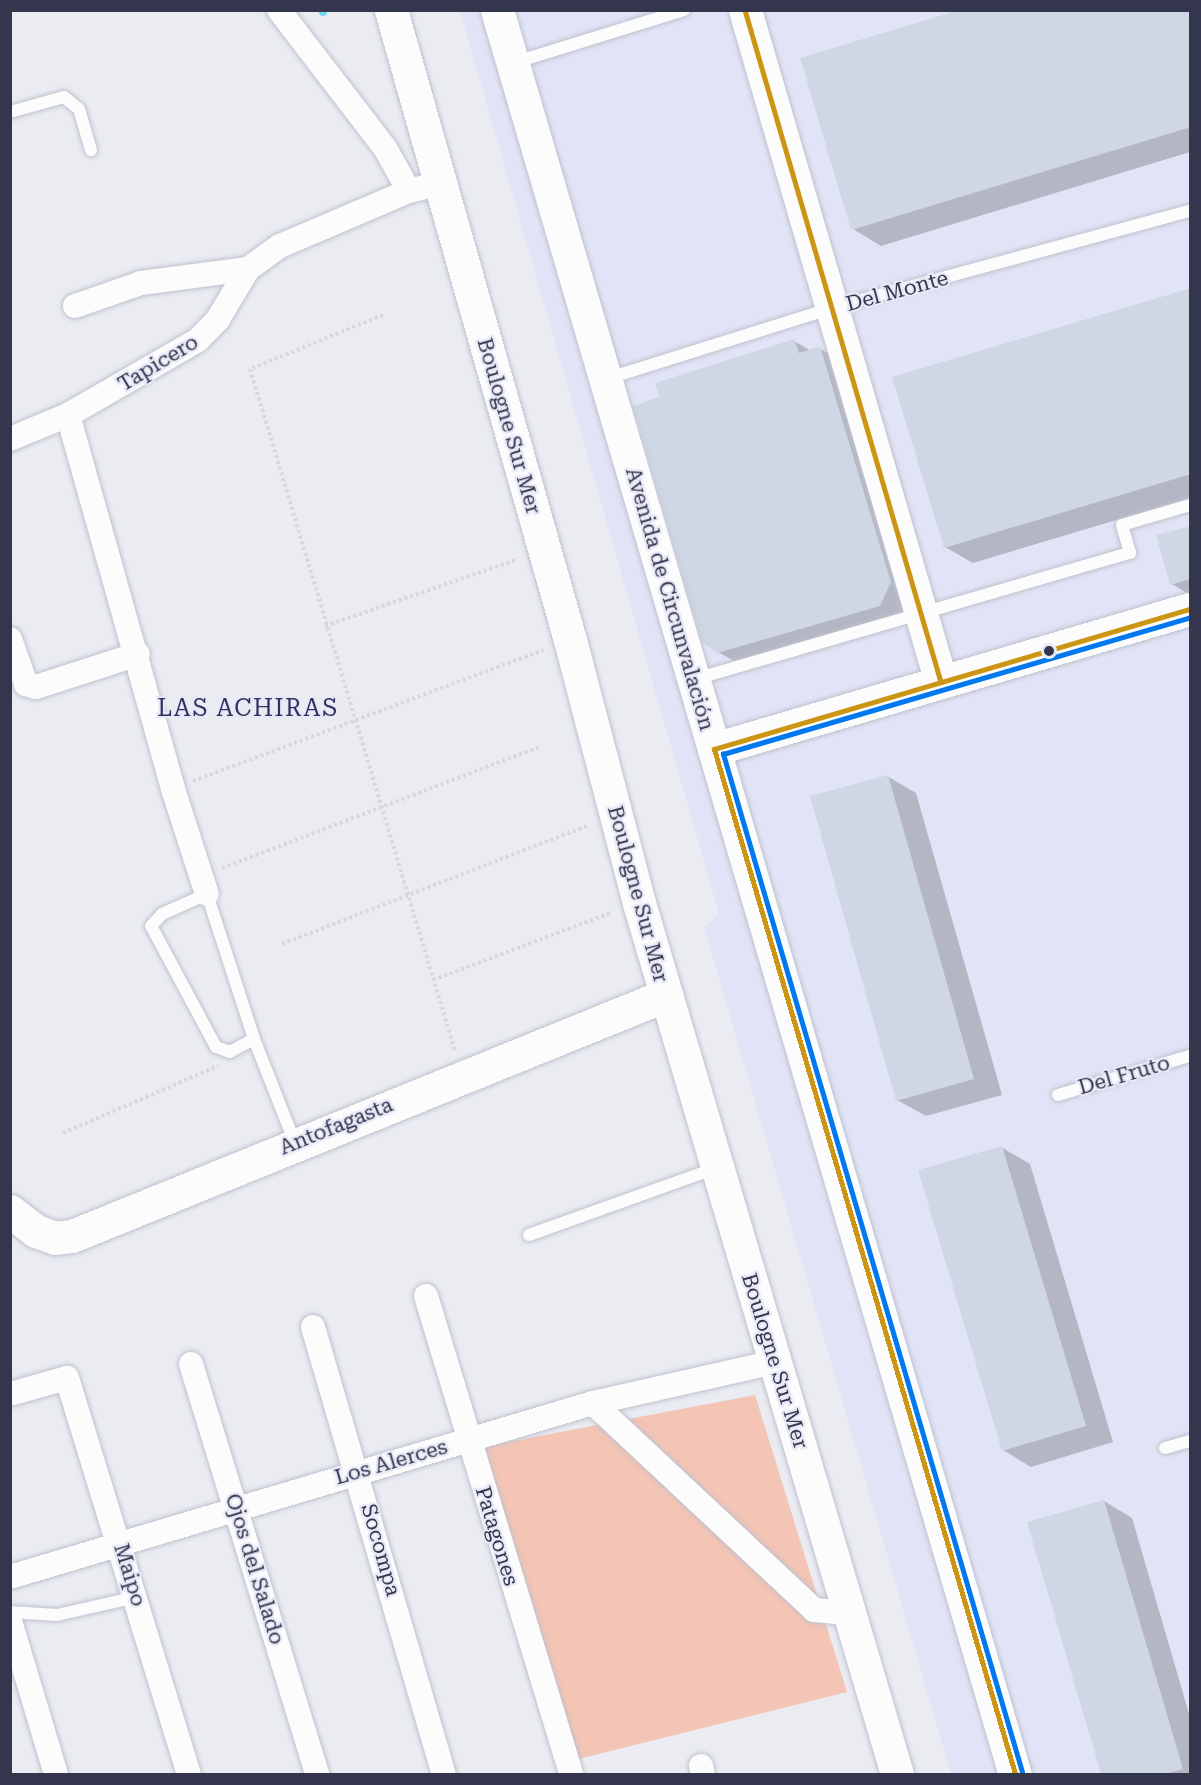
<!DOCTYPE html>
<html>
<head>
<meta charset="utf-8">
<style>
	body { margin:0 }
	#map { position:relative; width:1201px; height:1785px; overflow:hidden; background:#eaecf2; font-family:"Roboto Serif",serif }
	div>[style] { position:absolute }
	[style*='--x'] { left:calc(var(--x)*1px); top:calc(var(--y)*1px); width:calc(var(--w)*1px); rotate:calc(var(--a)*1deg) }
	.built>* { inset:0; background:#e1e4f6 }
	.green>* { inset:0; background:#f4c4b4 }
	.shadow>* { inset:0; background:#0003 }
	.stream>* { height:8px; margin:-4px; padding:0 4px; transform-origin:4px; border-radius:4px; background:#6dd6f5 }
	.building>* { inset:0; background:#d0d7e4 }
	.path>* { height:4px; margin-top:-2px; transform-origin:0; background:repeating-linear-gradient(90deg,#d8d8db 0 3px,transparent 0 6px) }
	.roads { filter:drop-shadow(0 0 2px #bfc1ce) drop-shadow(0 0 2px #bfc1ce) }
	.lane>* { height:12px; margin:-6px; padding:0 6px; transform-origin:6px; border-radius:6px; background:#fcfcfd }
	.street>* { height:24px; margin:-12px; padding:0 12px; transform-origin:12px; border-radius:12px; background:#fcfcfd }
	.secondary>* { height:33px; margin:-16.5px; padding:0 16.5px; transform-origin:16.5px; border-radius:16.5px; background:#fcfcfd }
	.bus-1>* { height:4.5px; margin:-2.25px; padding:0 2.25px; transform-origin:2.25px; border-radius:2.25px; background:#cc9614 }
	.bus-2>* { height:4.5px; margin:-2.25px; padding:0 2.25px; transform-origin:2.25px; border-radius:2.25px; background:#0079ef }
	.dots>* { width:16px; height:16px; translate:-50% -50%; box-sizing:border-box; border:3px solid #e7e9f6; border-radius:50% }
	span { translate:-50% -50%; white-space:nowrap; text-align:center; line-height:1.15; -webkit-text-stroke:4.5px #e7e9f6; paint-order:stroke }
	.street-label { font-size:21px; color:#34364e }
	.quarter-label { font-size:24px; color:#303062; letter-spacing:1.5px }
	.frame { position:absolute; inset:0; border:12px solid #34364e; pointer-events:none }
</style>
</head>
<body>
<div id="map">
	<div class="built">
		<div style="clip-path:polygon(460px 11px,1190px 11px,1190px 1774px,951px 1774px,704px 927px,719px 914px)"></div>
	</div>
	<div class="green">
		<div style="clip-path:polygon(755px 1395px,847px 1692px,574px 1760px,482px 1447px)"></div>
	</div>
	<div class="shadow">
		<div style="clip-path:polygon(1190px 10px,1190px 152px,881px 246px,853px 229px)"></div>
		<div style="clip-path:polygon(1190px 289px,1190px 498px,973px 563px,945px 547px)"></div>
		<div style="clip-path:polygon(794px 341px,811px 351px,819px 348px,848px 365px,909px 622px,747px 668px,718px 652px)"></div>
		<div style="clip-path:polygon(1190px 527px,1190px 595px,1172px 584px)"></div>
		<div style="clip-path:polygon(887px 776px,916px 793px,1002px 1095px,926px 1116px,897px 1100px)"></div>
		<div style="clip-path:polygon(1001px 1147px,1030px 1164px,1113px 1442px,1031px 1467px,1003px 1450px)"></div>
		<div style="clip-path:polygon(1104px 1501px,1132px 1518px,1190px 1717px,1190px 1774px,1102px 1774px,1028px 1523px)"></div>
	</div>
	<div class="stream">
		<div style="--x:323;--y:10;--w:2;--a:90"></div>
	</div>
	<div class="building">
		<div style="clip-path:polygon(959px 10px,1191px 10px,1191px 127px,851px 230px,800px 58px)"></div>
		<div style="clip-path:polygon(1191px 288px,1191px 474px,944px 548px,892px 377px)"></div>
		<div style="clip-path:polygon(794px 339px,799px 353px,820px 346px,891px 582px,880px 606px,717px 653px,702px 642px,633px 406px,659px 397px,655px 383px)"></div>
		<div style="clip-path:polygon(1191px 526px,1191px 579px,1170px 585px,1156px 535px)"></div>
		<div style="clip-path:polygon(888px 775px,974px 1079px,896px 1101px,810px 796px)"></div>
		<div style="clip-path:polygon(1002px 1146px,1086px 1426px,1002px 1451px,918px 1170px)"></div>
		<div style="clip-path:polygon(1104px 1500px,1183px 1769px,1164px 1774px,1101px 1774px,1027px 1522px)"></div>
	</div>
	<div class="path">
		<div style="--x:383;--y:315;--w:144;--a:157.9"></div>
		<div style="--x:250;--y:369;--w:712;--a:73.27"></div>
		<div style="--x:325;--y:626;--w:204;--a:-19.1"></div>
		<div style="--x:193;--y:781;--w:374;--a:-20.5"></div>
		<div style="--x:222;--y:868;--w:342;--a:-20.9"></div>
		<div style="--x:282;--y:944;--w:329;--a:-21.2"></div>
		<div style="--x:433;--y:980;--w:192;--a:-20.7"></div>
		<div style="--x:63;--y:1133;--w:169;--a:-23.4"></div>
	</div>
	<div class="roads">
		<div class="lane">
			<div style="--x:513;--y:63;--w:179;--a:-17.2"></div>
			<div style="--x:10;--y:112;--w:56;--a:-15.5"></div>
			<div style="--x:64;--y:97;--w:19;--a:39"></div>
			<div style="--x:79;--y:109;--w:43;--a:73.7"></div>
			<div style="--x:606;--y:379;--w:237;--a:-17.4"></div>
			<div style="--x:832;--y:308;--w:371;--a:-15.2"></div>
			<div style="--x:695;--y:679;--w:453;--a:-16.2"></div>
			<div style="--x:1130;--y:553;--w:29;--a:-106"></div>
			<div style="--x:1122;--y:525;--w:71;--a:-16.4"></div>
			<div style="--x:254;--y:1039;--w:27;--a:152"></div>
			<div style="--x:230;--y:1052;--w:15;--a:-160"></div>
			<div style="--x:216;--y:1047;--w:137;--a:-118.2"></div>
			<div style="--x:151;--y:926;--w:16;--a:-47"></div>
			<div style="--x:162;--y:914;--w:49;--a:-24"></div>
			<div style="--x:207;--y:894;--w:152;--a:72"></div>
			<div style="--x:254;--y:1039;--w:112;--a:68.5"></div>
			<div style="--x:1058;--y:1095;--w:138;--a:-16.5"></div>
			<div style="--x:529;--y:1235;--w:199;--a:-19.7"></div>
			<div style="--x:1165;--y:1448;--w:26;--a:-16"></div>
			<div style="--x:10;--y:1612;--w:47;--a:3.7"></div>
			<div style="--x:57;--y:1615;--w:81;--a:-12.8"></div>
		</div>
		<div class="street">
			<div style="--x:279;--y:10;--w:174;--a:52.5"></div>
			<div style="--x:385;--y:148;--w:49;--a:60.8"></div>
			<div style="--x:75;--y:306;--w:70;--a:-19.2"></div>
			<div style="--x:141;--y:283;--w:108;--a:-7.5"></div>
			<div style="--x:68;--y:415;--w:388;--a:74.3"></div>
			<div style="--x:173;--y:789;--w:110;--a:72.1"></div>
			<div style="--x:10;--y:439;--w:63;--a:-22.5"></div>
			<div style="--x:68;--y:415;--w:150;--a:-30"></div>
			<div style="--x:198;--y:340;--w:29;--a:-46"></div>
			<div style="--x:218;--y:319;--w:58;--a:-59"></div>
			<div style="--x:248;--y:269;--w:39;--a:-36"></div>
			<div style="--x:280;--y:246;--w:140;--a:-23.1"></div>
			<div style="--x:409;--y:191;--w:32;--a:-14"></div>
			<div style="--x:10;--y:639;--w:48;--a:70.4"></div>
			<div style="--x:26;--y:684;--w:10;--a:17"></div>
			<div style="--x:36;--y:687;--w:107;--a:-17.9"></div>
			<div style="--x:426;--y:1296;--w:500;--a:73.1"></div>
			<div style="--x:313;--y:1327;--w:466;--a:73.7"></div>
			<div style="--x:191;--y:1364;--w:429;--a:72.9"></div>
			<div style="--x:10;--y:1394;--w:59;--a:-15.7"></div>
			<div style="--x:67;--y:1378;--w:414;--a:72.9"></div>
			<div style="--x:593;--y:1403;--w:303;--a:43.1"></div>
			<div style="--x:814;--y:1610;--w:37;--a:5"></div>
			<div style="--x:10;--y:1577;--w:608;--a:-16.62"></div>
			<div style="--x:593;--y:1403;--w:187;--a:-12.7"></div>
			<div style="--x:10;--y:1621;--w:160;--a:73.3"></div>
			<div style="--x:701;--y:1766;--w:8;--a:76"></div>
		</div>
		<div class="secondary">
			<div style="--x:391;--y:10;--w:655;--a:74.14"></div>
			<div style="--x:570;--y:640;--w:272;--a:75.3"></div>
			<div style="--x:639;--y:903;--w:908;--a:73.5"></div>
			<div style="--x:497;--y:10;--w:1838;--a:73.64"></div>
			<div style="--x:745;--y:10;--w:700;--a:73.74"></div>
			<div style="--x:714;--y:749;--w:496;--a:-16.4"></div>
			<div style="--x:10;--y:1211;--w:33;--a:38"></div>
			<div style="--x:36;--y:1231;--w:20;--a:20"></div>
			<div style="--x:55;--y:1238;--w:17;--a:-7"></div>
			<div style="--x:72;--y:1236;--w:641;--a:-22.08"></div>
		</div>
	</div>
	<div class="bus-1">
		<div style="--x:745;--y:10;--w:700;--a:73.74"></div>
		<div style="--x:1015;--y:1774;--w:1068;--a:-106.37"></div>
		<div style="--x:714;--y:749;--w:496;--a:-16.4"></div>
	</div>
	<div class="bus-2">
		<div style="--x:1022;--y:1772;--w:1061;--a:-106.37"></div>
		<div style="--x:723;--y:754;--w:487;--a:-16.3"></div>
	</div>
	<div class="dots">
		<div style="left:1049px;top:651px;background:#34364e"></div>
	</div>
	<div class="street-label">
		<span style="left:897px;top:291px;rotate:-15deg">Del Monte</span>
		<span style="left:158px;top:363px;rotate:-31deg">Tapicero</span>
		<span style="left:509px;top:426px;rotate:74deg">Boulogne Sur Mer</span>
		<span style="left:670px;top:599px;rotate:74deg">Avenida de Circunvalación</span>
		<span style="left:638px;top:894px;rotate:75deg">Boulogne Sur Mer</span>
		<span style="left:1124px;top:1075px;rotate:-16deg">Del Fruto</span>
		<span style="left:336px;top:1126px;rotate:-22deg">Antofagasta</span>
		<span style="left:775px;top:1361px;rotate:73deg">Boulogne Sur Mer</span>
		<span style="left:391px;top:1462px;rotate:-16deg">Los Alerces</span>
		<span style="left:497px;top:1536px;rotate:73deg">Patagones</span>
		<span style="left:381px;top:1550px;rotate:74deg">Socompa</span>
		<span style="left:255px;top:1569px;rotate:73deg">Ojos del Salado</span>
		<span style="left:130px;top:1575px;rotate:73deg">Maipo</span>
	</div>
	<div class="quarter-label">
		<span style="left:248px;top:709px">LAS ACHIRAS</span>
	</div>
	<div class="frame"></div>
</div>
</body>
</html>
